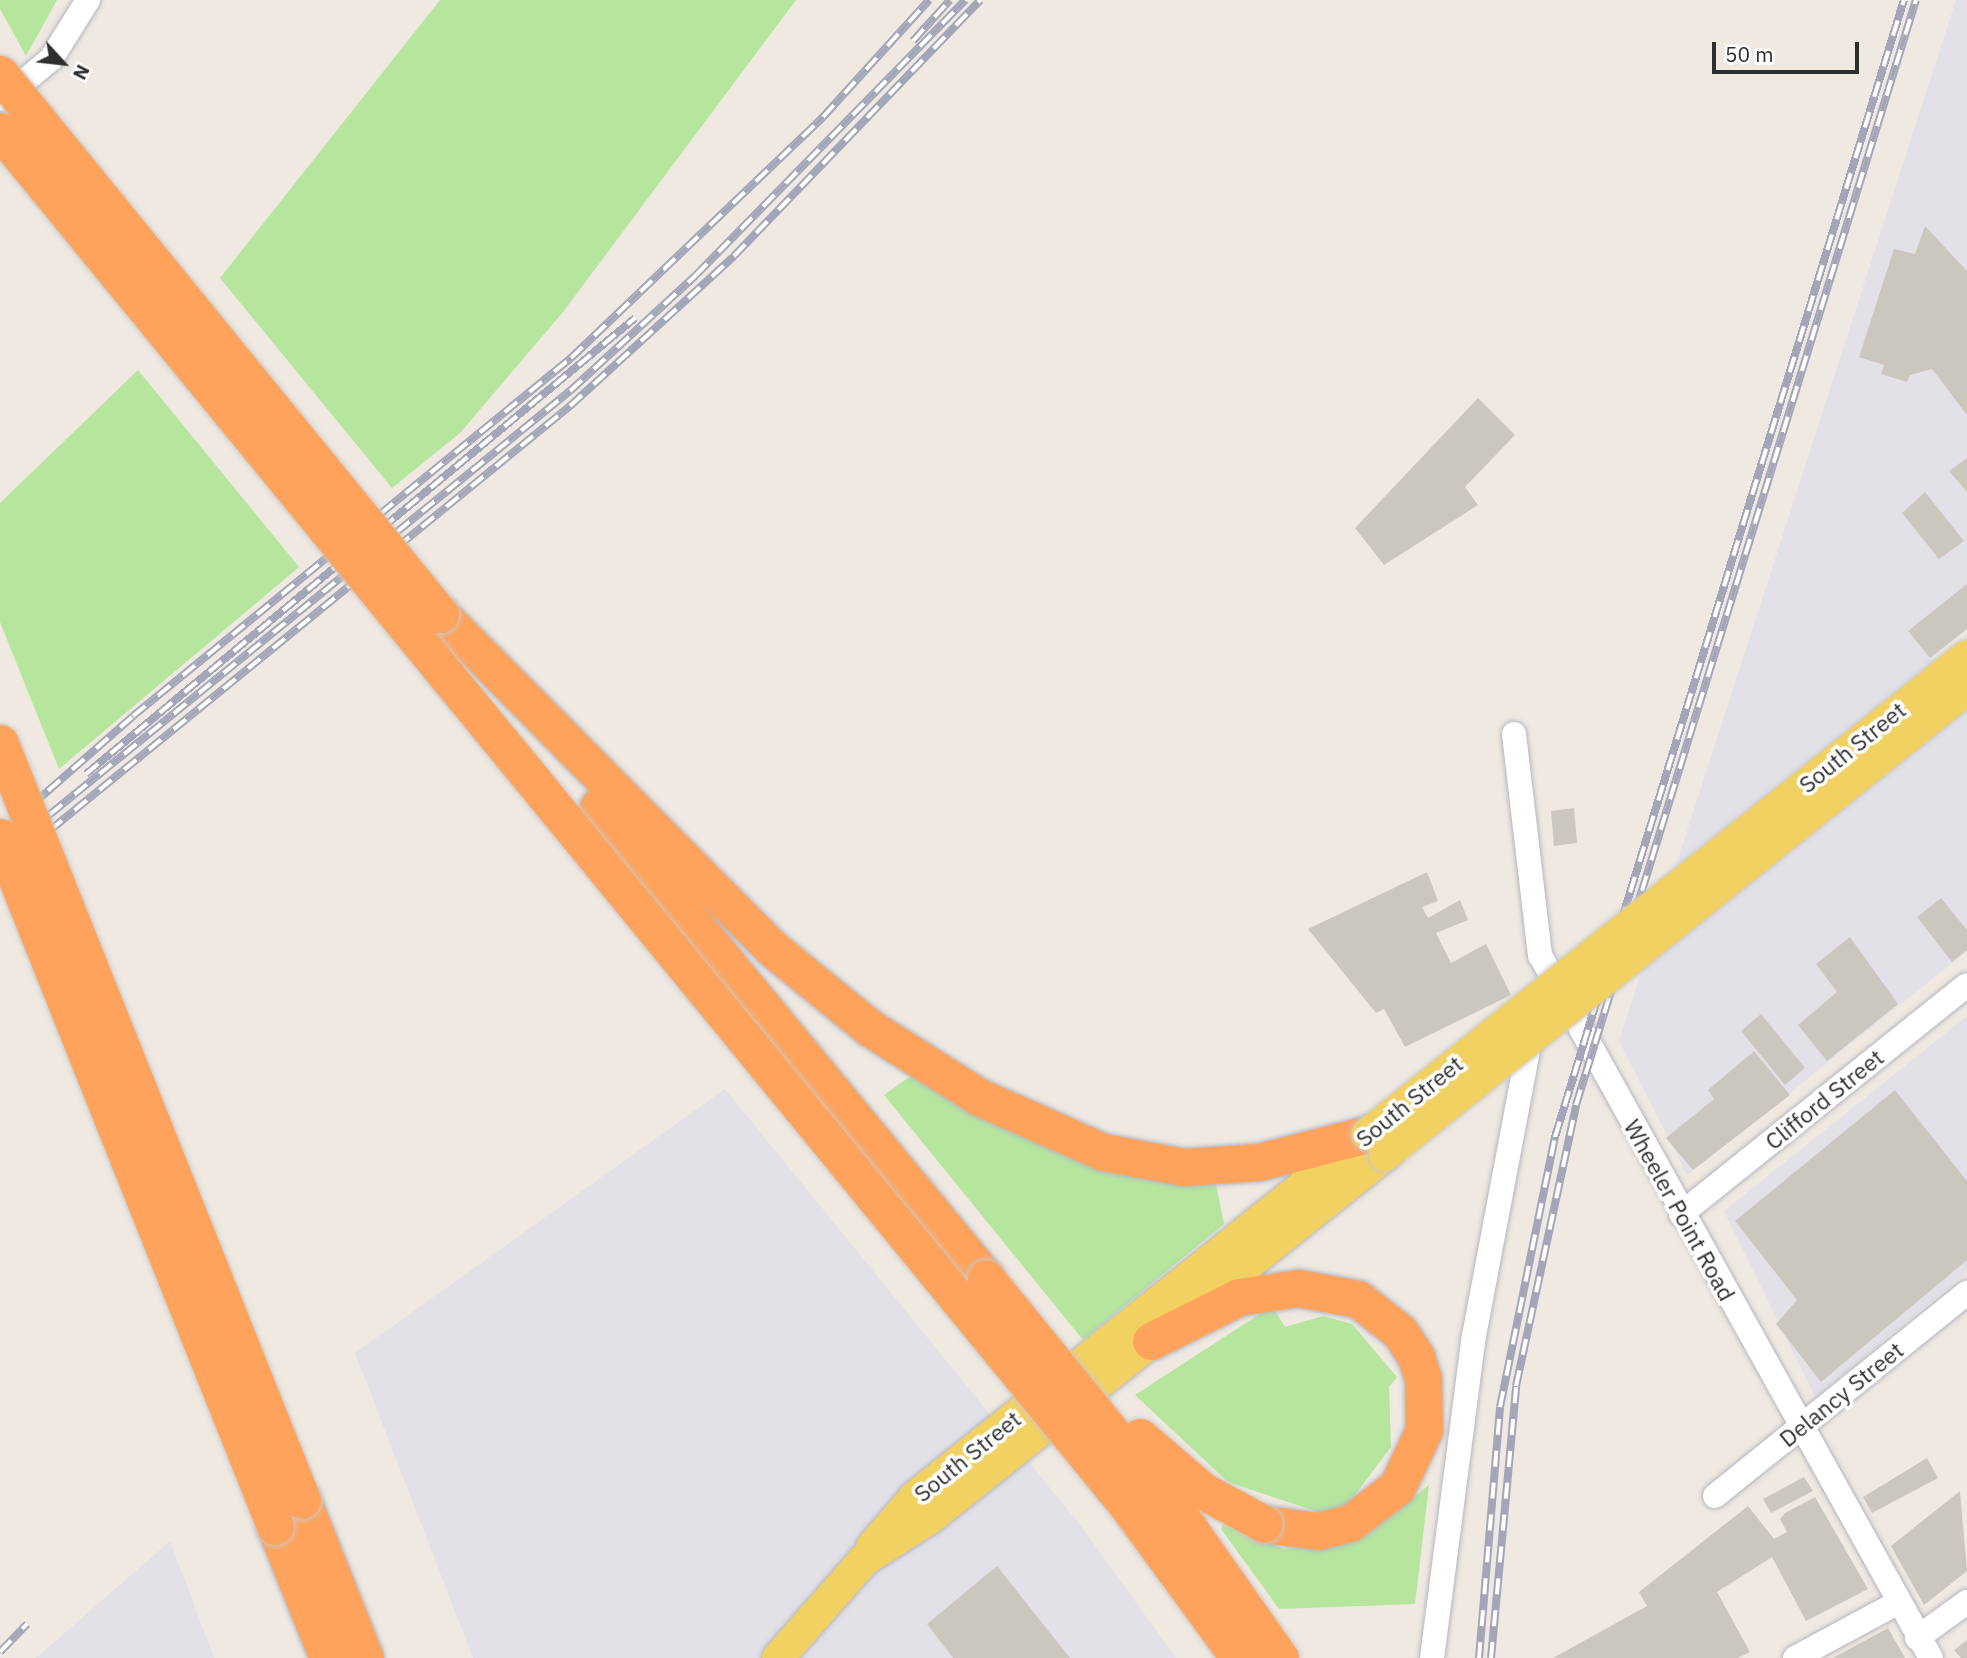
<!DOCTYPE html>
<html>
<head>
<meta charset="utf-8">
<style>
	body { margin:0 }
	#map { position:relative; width:1967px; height:1658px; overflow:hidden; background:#efe9e1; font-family:"IBM Plex Sans",sans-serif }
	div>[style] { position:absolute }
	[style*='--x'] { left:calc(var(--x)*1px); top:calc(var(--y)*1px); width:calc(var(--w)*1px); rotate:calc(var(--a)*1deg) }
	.industrial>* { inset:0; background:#e3e1e8 }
	.green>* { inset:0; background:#b6e59e }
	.building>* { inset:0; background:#cbc7bf }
	.roads { filter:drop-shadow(0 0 2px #b4b7c1) drop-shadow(0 0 2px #b4b7c1) }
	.minor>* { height:24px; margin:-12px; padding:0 12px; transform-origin:12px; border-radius:12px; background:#fff }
	.major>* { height:32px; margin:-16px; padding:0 16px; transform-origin:16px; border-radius:16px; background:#f2d163 }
	.highway>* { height:37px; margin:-18.5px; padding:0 18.5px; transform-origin:18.5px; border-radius:18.5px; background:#ffa35c }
	.rail>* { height:8px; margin-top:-4px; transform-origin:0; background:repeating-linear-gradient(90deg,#fff 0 16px,#a3a6b8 0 32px); box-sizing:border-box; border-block:2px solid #a3a6b8 }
	.bridges { filter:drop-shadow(0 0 2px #c9c9c9) drop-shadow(0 0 2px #c9c9c9) }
	.major-bridge>* { height:32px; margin:-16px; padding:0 16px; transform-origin:16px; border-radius:16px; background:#f2d163 }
	.highway-bridge>* { height:37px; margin:-18.5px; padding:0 18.5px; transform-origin:18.5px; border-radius:18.5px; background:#ffa35c }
	span { translate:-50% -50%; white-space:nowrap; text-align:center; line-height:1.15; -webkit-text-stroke:7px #fff; paint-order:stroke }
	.street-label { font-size:23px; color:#2e2e2e }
	.north { position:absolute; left:28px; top:28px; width:70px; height:70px; -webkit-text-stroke:5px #fff; paint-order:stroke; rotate:117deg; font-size:19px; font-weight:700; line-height:28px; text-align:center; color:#2e2e2e }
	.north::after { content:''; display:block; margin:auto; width:24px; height:32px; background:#2e2e2e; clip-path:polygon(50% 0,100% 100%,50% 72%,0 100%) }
	.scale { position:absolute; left:1712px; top:42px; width:147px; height:32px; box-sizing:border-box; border:4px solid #2e2e2e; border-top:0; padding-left:9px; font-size:21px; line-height:24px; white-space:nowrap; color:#2e2e2e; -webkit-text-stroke:5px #fff; paint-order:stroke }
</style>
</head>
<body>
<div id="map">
	<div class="industrial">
		<div style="clip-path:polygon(1956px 0,1967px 0,1967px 629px,1931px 658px,1967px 704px,1967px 951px,1687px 1175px,1619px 1041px)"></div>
		<div style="clip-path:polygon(1967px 1016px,1967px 1272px,1815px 1397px,1724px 1211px)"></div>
		<div style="clip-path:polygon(725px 1089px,1081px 1526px,1176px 1658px,473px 1658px,355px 1353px)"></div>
		<div style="clip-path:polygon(170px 1541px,214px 1658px,36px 1658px)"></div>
	</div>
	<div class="green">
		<div style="clip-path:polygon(0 0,57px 0,26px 56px,0 9px)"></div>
		<div style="clip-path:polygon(440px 0,796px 0,563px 312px,460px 433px,392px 488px,220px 278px)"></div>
		<div style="clip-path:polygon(138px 370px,299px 567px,59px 769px,0 622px,0 503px)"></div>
		<div style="clip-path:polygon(912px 1075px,1158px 1180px,1216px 1184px,1224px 1224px,1083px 1340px,884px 1095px)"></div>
		<div style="clip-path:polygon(1272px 1306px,1285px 1327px,1323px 1316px,1352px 1324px,1397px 1377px,1389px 1387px,1391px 1447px,1348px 1504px,1327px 1515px,1228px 1482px,1135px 1395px)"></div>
		<div style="clip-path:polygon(1429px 1485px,1415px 1604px,1279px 1609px,1221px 1529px,1223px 1524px,1284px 1549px,1330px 1546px,1384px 1522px)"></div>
	</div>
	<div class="building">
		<div style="clip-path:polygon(1925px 226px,1967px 271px,1967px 415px,1932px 369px,1910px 375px,1907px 382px,1881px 374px,1884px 365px,1859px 357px,1894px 249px,1915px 254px)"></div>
		<div style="clip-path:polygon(1478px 398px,1515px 435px,1465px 487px,1478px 505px,1384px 565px,1355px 528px)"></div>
		<div style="clip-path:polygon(1967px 458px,1967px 492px,1949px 471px)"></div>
		<div style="clip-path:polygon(1925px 492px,1964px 541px,1939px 559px,1902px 513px)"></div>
		<div style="clip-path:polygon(1967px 584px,1967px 629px,1930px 658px,1908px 631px)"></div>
		<div style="clip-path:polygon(1574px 808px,1577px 843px,1554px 846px,1551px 811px)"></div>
		<div style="clip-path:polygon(1427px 872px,1438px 901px,1422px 907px,1428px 918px,1460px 900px,1468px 920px,1436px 933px,1451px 963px,1486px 944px,1511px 995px,1405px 1047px,1384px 1009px,1376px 1013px,1308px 929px)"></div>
		<div style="clip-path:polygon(1941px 898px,1967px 930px,1967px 950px,1952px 962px,1917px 917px)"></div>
		<div style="clip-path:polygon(1850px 937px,1898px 1004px,1827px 1061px,1798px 1025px,1837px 992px,1816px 964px)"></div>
		<div style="clip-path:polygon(1761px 1014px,1805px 1068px,1785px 1085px,1741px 1031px)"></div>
		<div style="clip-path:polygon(1754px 1051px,1790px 1095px,1693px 1170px,1666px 1138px,1714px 1099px,1708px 1090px)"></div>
		<div style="clip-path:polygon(1895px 1090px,1967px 1181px,1967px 1260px,1821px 1382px,1776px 1324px,1797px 1300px,1735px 1221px)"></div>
		<div style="clip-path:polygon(1927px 1458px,1938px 1478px,1872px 1513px,1863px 1497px)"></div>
		<div style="clip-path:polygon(1804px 1477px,1813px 1491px,1771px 1513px,1763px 1499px)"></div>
		<div style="clip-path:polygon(1960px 1491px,1967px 1571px,1924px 1605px,1891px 1546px)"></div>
		<div style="clip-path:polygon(1815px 1497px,1868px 1589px,1806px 1621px,1772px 1557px,1717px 1592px,1750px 1652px,1738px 1658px,1553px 1658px,1647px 1606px,1639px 1592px,1748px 1506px,1774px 1539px,1787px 1532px,1780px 1519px,1785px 1513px)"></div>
		<div style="clip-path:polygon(997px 1566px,1070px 1658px,953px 1658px,927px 1624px)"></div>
		<div style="clip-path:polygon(1888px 1628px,1905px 1658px,1833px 1658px)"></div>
		<div style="clip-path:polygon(1967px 1640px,1967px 1658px,1961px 1658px,1954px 1650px)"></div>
	</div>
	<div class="roads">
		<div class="minor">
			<div style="--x:3;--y:99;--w:62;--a:-39.8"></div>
			<div style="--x:51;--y:59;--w:70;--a:-57.9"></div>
			<div style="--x:1514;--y:734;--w:223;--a:83.3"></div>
			<div style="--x:1540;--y:955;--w:804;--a:60.92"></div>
			<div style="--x:1681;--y:1214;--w:366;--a:-38.7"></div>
			<div style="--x:1715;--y:1496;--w:324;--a:-38.9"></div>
			<div style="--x:1917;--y:1638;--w:62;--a:-35.8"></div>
			<div style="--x:1432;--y:1658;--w:325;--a:-82.6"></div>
			<div style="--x:1474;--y:1336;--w:313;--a:-79.3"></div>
			<div style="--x:1795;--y:1658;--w:116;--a:-28.3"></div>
		</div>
		<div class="major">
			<div style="--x:872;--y:1547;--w:66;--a:-49.3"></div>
			<div style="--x:915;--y:1497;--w:579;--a:-38.69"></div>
			<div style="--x:778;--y:1658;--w:130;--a:-48.7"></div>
			<div style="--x:864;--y:1560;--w:78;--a:-32.5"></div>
			<div style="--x:930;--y:1518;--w:582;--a:-38.58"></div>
		</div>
		<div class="highway">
			<div style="--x:440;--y:614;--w:472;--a:45.2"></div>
			<div style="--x:773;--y:949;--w:125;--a:39.2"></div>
			<div style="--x:870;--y:1028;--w:129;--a:32.3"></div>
			<div style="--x:979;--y:1097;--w:136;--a:23.9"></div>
			<div style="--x:1103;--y:1152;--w:82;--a:10.5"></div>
			<div style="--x:1184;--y:1167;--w:75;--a:-3.8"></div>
			<div style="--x:1259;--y:1162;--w:113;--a:-14.4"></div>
			<div style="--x:598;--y:807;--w:610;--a:50.52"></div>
			<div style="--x:1151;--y:1341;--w:98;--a:-26.6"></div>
			<div style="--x:1239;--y:1297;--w:60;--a:-8.7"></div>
			<div style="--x:1298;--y:1288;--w:61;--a:10.4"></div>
			<div style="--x:1358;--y:1299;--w:53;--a:38.2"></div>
			<div style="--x:1400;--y:1332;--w:30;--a:57"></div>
			<div style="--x:1416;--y:1357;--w:23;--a:72"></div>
			<div style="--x:1423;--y:1379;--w:51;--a:88.9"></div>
			<div style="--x:1424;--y:1430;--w:63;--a:115.3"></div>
			<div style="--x:1397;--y:1487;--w:59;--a:142.5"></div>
			<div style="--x:1350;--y:1523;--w:33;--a:166"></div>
			<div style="--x:1318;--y:1531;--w:54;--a:-172.6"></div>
			<div style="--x:302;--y:1500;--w:170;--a:68.3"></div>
			<div style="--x:275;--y:1526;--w:142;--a:68.1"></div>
		</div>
	</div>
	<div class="rail">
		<div style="--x:913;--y:41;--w:55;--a:-47.9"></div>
		<div style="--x:86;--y:774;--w:714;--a:-39.71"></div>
		<div style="--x:0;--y:833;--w:177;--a:-41.3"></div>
		<div style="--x:133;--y:716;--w:566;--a:-39.26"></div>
		<div style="--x:571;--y:358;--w:349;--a:-43.7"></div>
		<div style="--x:823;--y:117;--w:158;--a:-47.8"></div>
		<div style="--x:0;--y:855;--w:735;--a:-39.15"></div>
		<div style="--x:570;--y:391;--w:171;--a:-42.6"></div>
		<div style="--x:696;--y:275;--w:385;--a:-45.6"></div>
		<div style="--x:0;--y:871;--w:736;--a:-39.21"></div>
		<div style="--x:570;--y:406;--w:222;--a:-42.4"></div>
		<div style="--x:734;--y:256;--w:355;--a:-46.1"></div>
		<div style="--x:0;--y:1652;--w:39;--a:-46"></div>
		<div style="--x:1479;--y:1658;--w:252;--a:-85.2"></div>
		<div style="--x:1500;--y:1407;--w:276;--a:-78.5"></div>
		<div style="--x:1555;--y:1137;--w:1189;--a:-72.94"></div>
		<div style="--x:1491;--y:1658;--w:273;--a:-84.7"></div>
		<div style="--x:1516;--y:1386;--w:287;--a:-77.9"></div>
		<div style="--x:1576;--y:1105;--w:1156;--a:-72.9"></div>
	</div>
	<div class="bridges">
		<div class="major-bridge">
			<div style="--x:1368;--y:1134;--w:766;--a:-38.59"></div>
			<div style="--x:1385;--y:1155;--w:746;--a:-38.68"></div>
		</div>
		<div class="highway-bridge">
			<div style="--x:0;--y:74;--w:697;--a:50.83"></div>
			<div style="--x:0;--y:131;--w:1777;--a:50.64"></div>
			<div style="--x:1127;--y:1505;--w:190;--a:53.8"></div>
			<div style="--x:0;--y:743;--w:815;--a:68.25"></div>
			<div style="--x:0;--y:837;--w:742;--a:68.24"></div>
			<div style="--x:986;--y:1278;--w:321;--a:50.9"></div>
			<div style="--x:1188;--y:1527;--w:160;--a:54.9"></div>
			<div style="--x:1140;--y:1437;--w:83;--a:40.6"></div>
			<div style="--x:1203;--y:1491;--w:69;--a:28.4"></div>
		</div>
	</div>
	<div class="street-label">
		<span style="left:1852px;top:747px;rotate:-39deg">South Street</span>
		<span style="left:1824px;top:1099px;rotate:-39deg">Clifford Street</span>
		<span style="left:1409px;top:1101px;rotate:-39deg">South Street</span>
		<span style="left:1680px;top:1210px;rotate:61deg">Wheeler Point Road</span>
		<span style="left:1841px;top:1394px;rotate:-39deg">Delancy Street</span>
		<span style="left:967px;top:1456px;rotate:-39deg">South Street</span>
	</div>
	<div class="north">N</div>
	<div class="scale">50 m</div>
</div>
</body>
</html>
